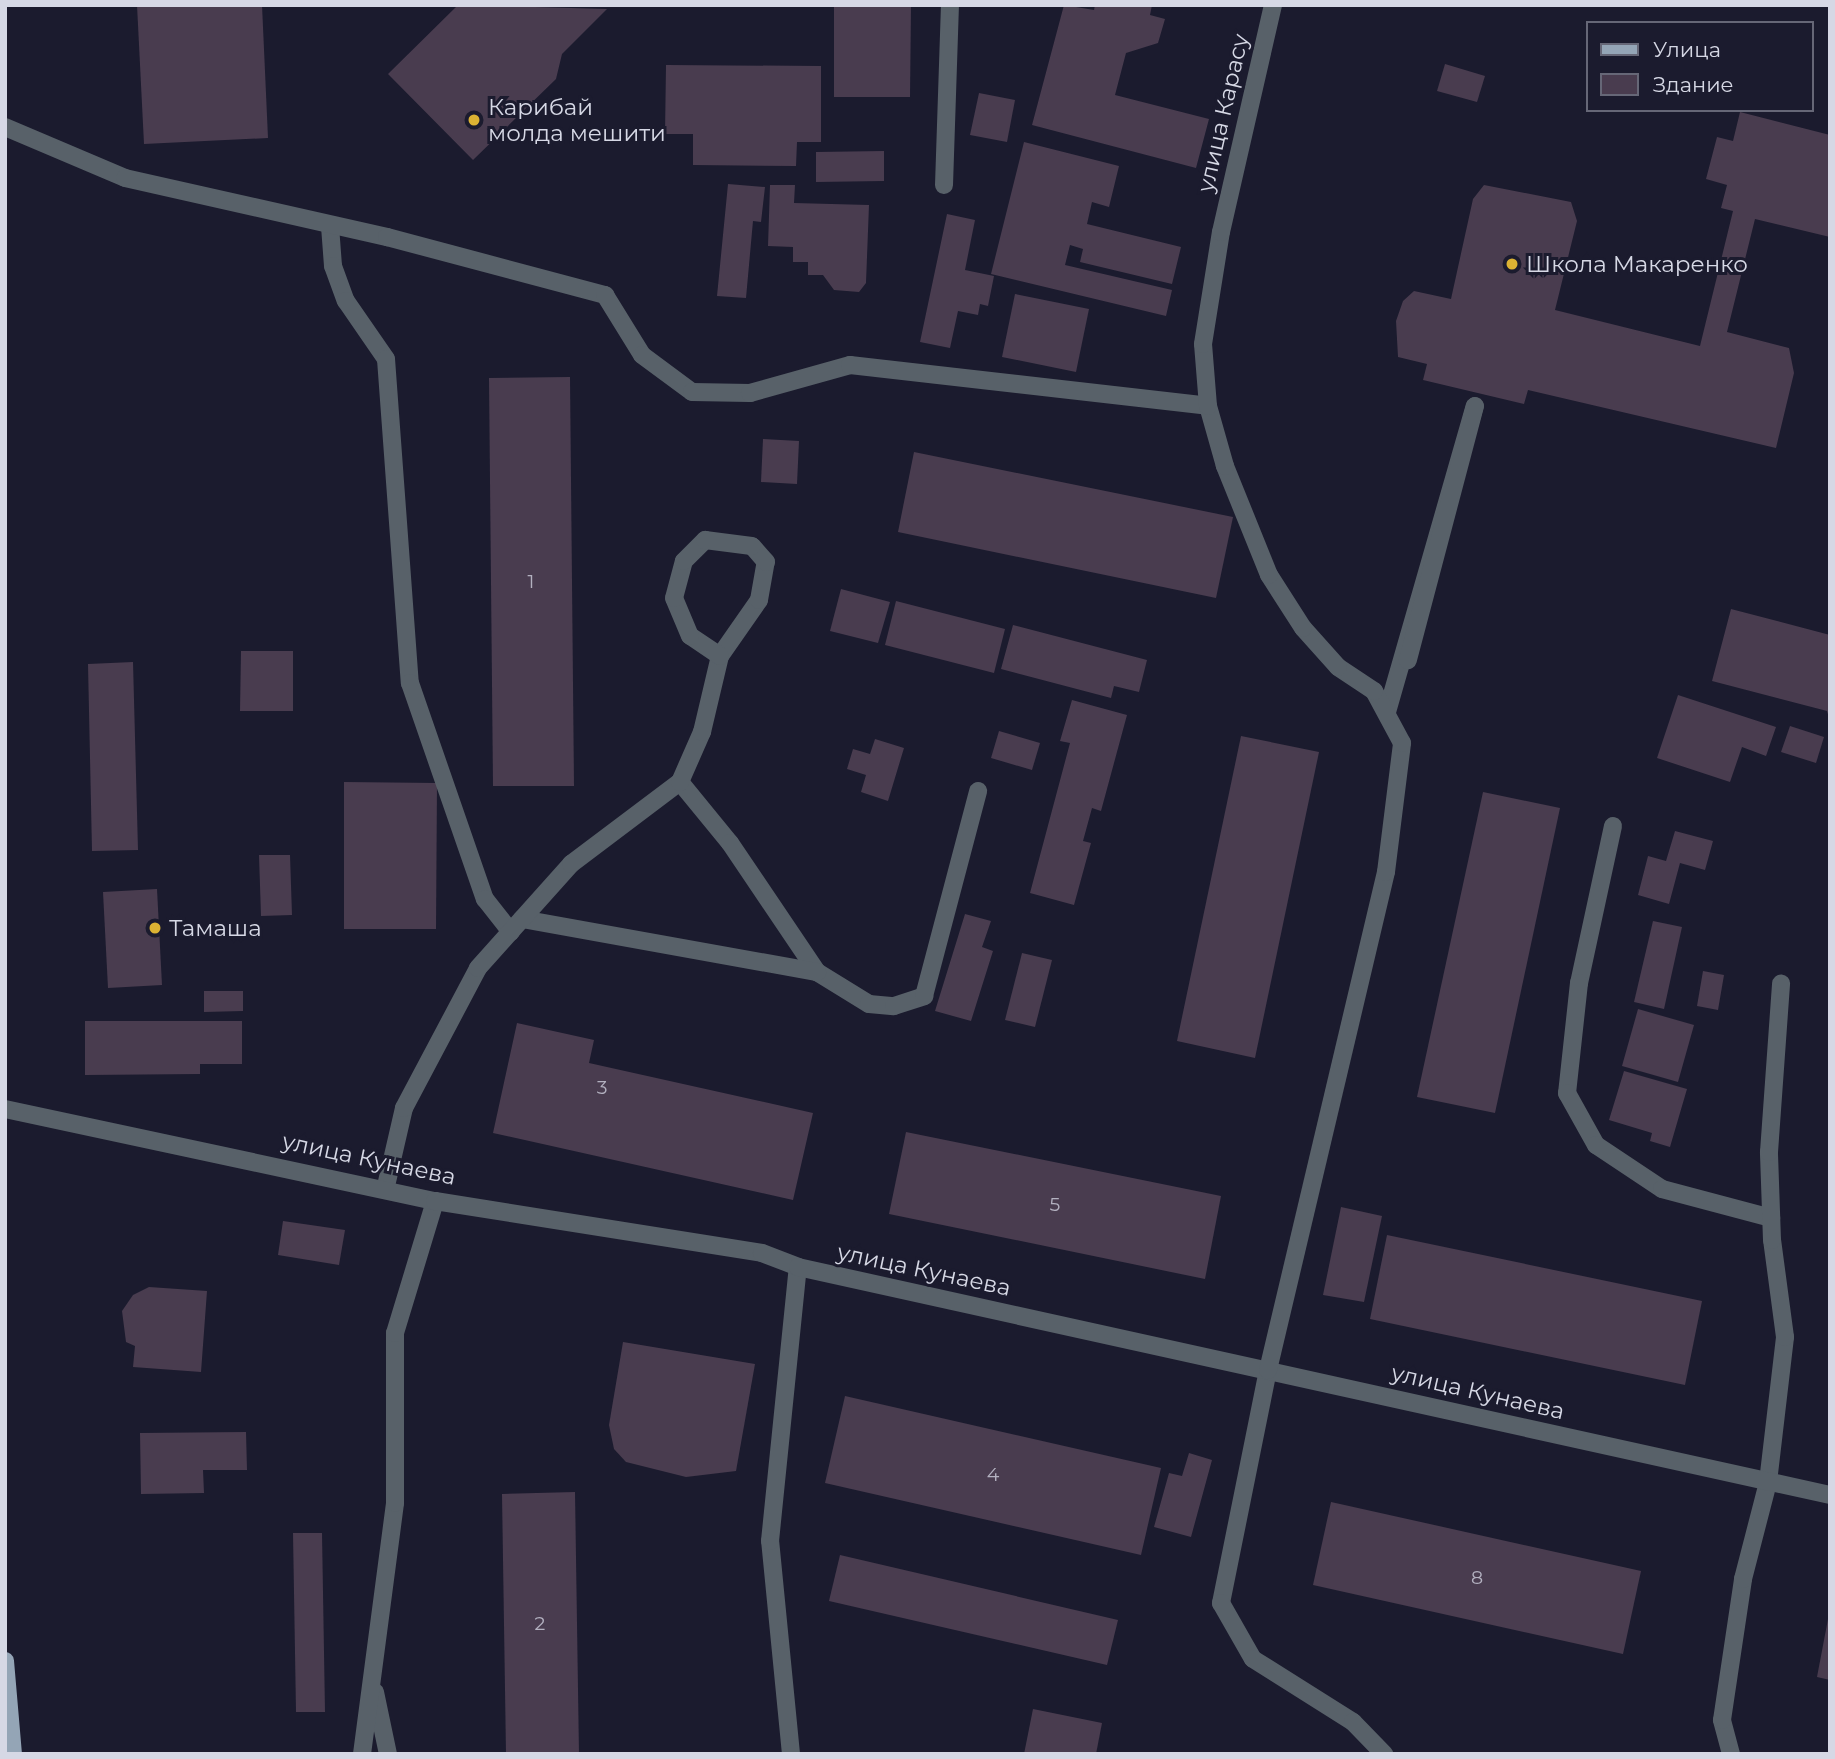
<!DOCTYPE html>
<html>
<head>
<meta charset="utf-8">
<style>
	body { margin:0 }
	#map { position:relative; width:1835px; height:1759px; overflow:hidden; background:#1b1b2e; font-family:Montserrat,sans-serif }
	div>[style] { position:absolute }
	[style*='--x'] { left:calc(var(--x)*1px); top:calc(var(--y)*1px); width:calc(var(--w)*1px); rotate:calc(var(--a)*1deg) }
	.building>* { inset:0; background:#493c4f }
	.lane>* { height:18px; margin:-9px; padding:0 9px; transform-origin:9px; border-radius:9px; background:#586169 }
	.street>* { height:18px; margin:-9px; padding:0 9px; transform-origin:9px; border-radius:9px; background:#586169 }
	.primary>* { height:18px; margin:-9px; padding:0 9px; transform-origin:9px; border-radius:9px; background:#94a5b6 }
	.dots>* { width:19px; height:19px; translate:-50% -50%; box-sizing:border-box; border:4px solid #1b1b2e; border-radius:50% }
	span { translate:-50% -50%; white-space:nowrap; text-align:center; line-height:1.15; -webkit-text-stroke:6px #1b1b2e; paint-order:stroke }
	.number-label { font-size:19px; color:#b3b1c0 }
	.number-label span { -webkit-text-stroke-width:0 }
	.poi-label { font-size:23px; color:#d6d8e5 }
	.left { translate:0 -50%; text-align:left }
	.street-label { font-size:23px; color:#d6d8e5 }
	.frame { position:absolute; inset:0; border:7px solid #d6d8e5; pointer-events:none }
	.legend { position:absolute; left:1586px; top:21px; width:228px; height:91px; box-sizing:border-box; background:#1b1b2e; border:2px solid #666777; margin:0; padding:9px 12px; list-style:none; font-size:21px; color:#d6d8e5 }
	.legend li { display:flex; align-items:center; gap:14px; height:35px }
	.legend b { width:35px; border:2px solid #666777 }
</style>
</head>
<body>
<div id="map">
	<div class="building">
		<div style="clip-path:polygon(137px 5px,262px 5px,268px 138px,144px 144px)"></div>
		<div style="clip-path:polygon(458px 5px,607px 9px,562px 54px,556px 79px,473px 160px,388px 74px)"></div>
		<div style="clip-path:polygon(834px 5px,911px 5px,910px 97px,834px 97px)"></div>
		<div style="clip-path:polygon(1064px 5px,1094px 10px,1095px 5px,1152px 5px,1150px 15px,1165px 19px,1158px 43px,1126px 53px,1115px 95px,1209px 119px,1196px 168px,1032px 125px)"></div>
		<div style="clip-path:polygon(1445px 64px,1485px 76px,1477px 102px,1437px 91px)"></div>
		<div style="clip-path:polygon(666px 65px,821px 66px,821px 142px,797px 142px,796px 166px,693px 165px,693px 134px,665px 134px)"></div>
		<div style="clip-path:polygon(979px 93px,1015px 100px,1007px 142px,970px 135px)"></div>
		<div style="clip-path:polygon(1740px 112px,1830px 135px,1830px 237px,1755px 219px,1727px 332px,1789px 348px,1794px 373px,1776px 448px,1528px 390px,1524px 404px,1423px 380px,1427px 364px,1398px 357px,1396px 321px,1403px 301px,1414px 291px,1451px 299px,1473px 199px,1484px 185px,1571px 202px,1577px 221px,1555px 310px,1700px 346px,1733px 211px,1721px 208px,1727px 185px,1706px 179px,1717px 137px,1733px 141px)"></div>
		<div style="clip-path:polygon(1024px 142px,1119px 166px,1109px 207px,1092px 202px,1087px 224px,1181px 247px,1172px 284px,1080px 262px,1083px 249px,1070px 245px,1065px 265px,1172px 290px,1166px 316px,991px 274px)"></div>
		<div style="clip-path:polygon(884px 151px,884px 181px,816px 182px,816px 152px)"></div>
		<div style="clip-path:polygon(728px 184px,765px 187px,761px 222px,753px 221px,746px 298px,717px 296px)"></div>
		<div style="clip-path:polygon(770px 185px,795px 185px,794px 203px,869px 205px,866px 283px,859px 292px,834px 290px,823px 275px,808px 275px,808px 262px,793px 262px,793px 247px,768px 246px)"></div>
		<div style="clip-path:polygon(947px 214px,975px 220px,965px 270px,994px 276px,988px 306px,980px 304px,978px 315px,958px 311px,950px 348px,920px 342px)"></div>
		<div style="clip-path:polygon(1015px 294px,1089px 309px,1076px 372px,1002px 357px)"></div>
		<div style="clip-path:polygon(570px 377px,574px 786px,493px 786px,489px 378px)"></div>
		<div style="clip-path:polygon(763px 439px,799px 441px,797px 484px,761px 482px)"></div>
		<div style="clip-path:polygon(914px 452px,1233px 517px,1216px 598px,898px 532px)"></div>
		<div style="clip-path:polygon(841px 589px,890px 602px,878px 643px,830px 631px)"></div>
		<div style="clip-path:polygon(896px 601px,1005px 629px,994px 673px,885px 645px)"></div>
		<div style="clip-path:polygon(1731px 609px,1830px 635px,1830px 721px,1827px 711px,1712px 681px)"></div>
		<div style="clip-path:polygon(1013px 625px,1147px 660px,1139px 692px,1114px 686px,1111px 698px,1001px 669px)"></div>
		<div style="clip-path:polygon(241px 651px,293px 651px,293px 711px,240px 711px)"></div>
		<div style="clip-path:polygon(133px 662px,138px 850px,92px 851px,88px 664px)"></div>
		<div style="clip-path:polygon(1678px 695px,1776px 727px,1766px 756px,1742px 747px,1730px 782px,1657px 758px)"></div>
		<div style="clip-path:polygon(1072px 700px,1127px 715px,1101px 811px,1092px 808px,1083px 841px,1091px 843px,1074px 905px,1030px 893px,1070px 743px,1060px 741px)"></div>
		<div style="clip-path:polygon(1790px 726px,1824px 737px,1816px 763px,1781px 752px)"></div>
		<div style="clip-path:polygon(999px 731px,1040px 743px,1032px 770px,991px 758px)"></div>
		<div style="clip-path:polygon(1241px 736px,1319px 752px,1255px 1058px,1177px 1041px)"></div>
		<div style="clip-path:polygon(875px 739px,904px 748px,888px 801px,861px 792px,866px 775px,847px 769px,853px 749px,870px 754px)"></div>
		<div style="clip-path:polygon(344px 782px,437px 783px,436px 929px,344px 929px)"></div>
		<div style="clip-path:polygon(1483px 792px,1560px 808px,1495px 1113px,1417px 1097px)"></div>
		<div style="clip-path:polygon(1675px 831px,1713px 841px,1705px 870px,1680px 863px,1669px 904px,1638px 895px,1648px 856px,1666px 861px)"></div>
		<div style="clip-path:polygon(259px 855px,290px 855px,292px 915px,261px 916px)"></div>
		<div style="clip-path:polygon(157px 889px,162px 985px,108px 988px,103px 892px)"></div>
		<div style="clip-path:polygon(965px 914px,991px 921px,982px 947px,993px 951px,971px 1021px,935px 1011px)"></div>
		<div style="clip-path:polygon(1653px 921px,1682px 927px,1664px 1009px,1634px 1002px)"></div>
		<div style="clip-path:polygon(1022px 953px,1052px 960px,1035px 1027px,1005px 1020px)"></div>
		<div style="clip-path:polygon(1703px 971px,1724px 975px,1718px 1010px,1697px 1006px)"></div>
		<div style="clip-path:polygon(204px 991px,243px 991px,243px 1011px,204px 1012px)"></div>
		<div style="clip-path:polygon(1638px 1009px,1694px 1025px,1678px 1082px,1622px 1066px)"></div>
		<div style="clip-path:polygon(85px 1021px,242px 1021px,242px 1064px,200px 1064px,200px 1074px,85px 1075px)"></div>
		<div style="clip-path:polygon(517px 1023px,594px 1040px,589px 1063px,813px 1113px,793px 1200px,493px 1133px)"></div>
		<div style="clip-path:polygon(1624px 1071px,1687px 1089px,1670px 1147px,1650px 1141px,1652px 1133px,1609px 1120px)"></div>
		<div style="clip-path:polygon(906px 1132px,1221px 1196px,1205px 1279px,889px 1214px)"></div>
		<div style="clip-path:polygon(1341px 1207px,1382px 1216px,1364px 1302px,1323px 1295px)"></div>
		<div style="clip-path:polygon(283px 1221px,345px 1230px,339px 1265px,278px 1255px)"></div>
		<div style="clip-path:polygon(1387px 1235px,1702px 1301px,1685px 1385px,1370px 1319px)"></div>
		<div style="clip-path:polygon(149px 1287px,207px 1291px,201px 1372px,133px 1367px,135px 1346px,126px 1342px,122px 1311px,133px 1295px)"></div>
		<div style="clip-path:polygon(623px 1342px,755px 1364px,736px 1471px,686px 1477px,626px 1462px,614px 1449px,609px 1425px)"></div>
		<div style="clip-path:polygon(845px 1396px,1161px 1468px,1141px 1555px,825px 1483px)"></div>
		<div style="clip-path:polygon(246px 1432px,247px 1470px,203px 1470px,204px 1493px,141px 1494px,140px 1433px)"></div>
		<div style="clip-path:polygon(1189px 1453px,1212px 1460px,1191px 1537px,1154px 1527px,1169px 1473px,1182px 1476px)"></div>
		<div style="clip-path:polygon(575px 1492px,579px 1754px,506px 1754px,502px 1494px)"></div>
		<div style="clip-path:polygon(1331px 1502px,1641px 1571px,1623px 1654px,1313px 1585px)"></div>
		<div style="clip-path:polygon(293px 1533px,322px 1533px,325px 1712px,296px 1712px)"></div>
		<div style="clip-path:polygon(840px 1555px,1118px 1620px,1107px 1665px,829px 1601px)"></div>
		<div style="clip-path:polygon(1828px 1619px,1830px 1619px,1830px 1680px,1817px 1677px)"></div>
		<div style="clip-path:polygon(1033px 1709px,1102px 1723px,1096px 1754px,1024px 1754px)"></div>
	</div>
	<div class="lane">
		<div style="--x:330;--y:226;--w:40;--a:85.7"></div>
		<div style="--x:333;--y:266;--w:37;--a:70"></div>
		<div style="--x:346;--y:301;--w:70;--a:55.4"></div>
		<div style="--x:386;--y:359;--w:325;--a:85.8"></div>
		<div style="--x:410;--y:683;--w:229;--a:70.9"></div>
		<div style="--x:485;--y:899;--w:42;--a:51.8"></div>
		<div style="--x:1387;--y:712;--w:318;--a:-74"></div>
		<div style="--x:1475;--y:406;--w:263;--a:104.8"></div>
		<div style="--x:680;--y:782;--w:79;--a:50.7"></div>
		<div style="--x:730;--y:843;--w:156;--a:56"></div>
		<div style="--x:817;--y:972;--w:61;--a:31.6"></div>
		<div style="--x:869;--y:1004;--w:25;--a:5"></div>
		<div style="--x:894;--y:1006;--w:32;--a:-18"></div>
		<div style="--x:924;--y:996;--w:212;--a:-75.2"></div>
		<div style="--x:1613;--y:826;--w:161;--a:102.2"></div>
		<div style="--x:1579;--y:983;--w:111;--a:96.2"></div>
		<div style="--x:1567;--y:1093;--w:60;--a:60.9"></div>
		<div style="--x:1596;--y:1145;--w:79;--a:33.7"></div>
		<div style="--x:1662;--y:1189;--w:113;--a:14.9"></div>
		<div style="--x:522;--y:919;--w:300;--a:10.2"></div>
		<div style="--x:386;--y:1186;--w:80;--a:-77"></div>
		<div style="--x:404;--y:1108;--w:158;--a:-62.1"></div>
		<div style="--x:478;--y:968;--w:140;--a:-48.2"></div>
		<div style="--x:571;--y:864;--w:136;--a:-37"></div>
		<div style="--x:680;--y:782;--w:55;--a:-66.3"></div>
		<div style="--x:702;--y:732;--w:78;--a:-76.7"></div>
		<div style="--x:720;--y:656;--w:68;--a:-55.1"></div>
		<div style="--x:759;--y:600;--w:39;--a:-80"></div>
		<div style="--x:766;--y:562;--w:21;--a:-131"></div>
		<div style="--x:1268;--y:1370;--w:238;--a:101.4"></div>
		<div style="--x:1221;--y:1603;--w:64;--a:60.3"></div>
		<div style="--x:1253;--y:1659;--w:118;--a:32.2"></div>
		<div style="--x:1353;--y:1722;--w:45;--a:45.9"></div>
		<div style="--x:375;--y:1692;--w:63;--a:78.2"></div>
		<div style="--x:362;--y:1754;--w:253;--a:-82.5"></div>
		<div style="--x:395;--y:1503;--w:170;--a:-90"></div>
		<div style="--x:395;--y:1333;--w:138;--a:-73.1"></div>
		<div style="--x:791;--y:1754;--w:214;--a:-95.6"></div>
		<div style="--x:770;--y:1541;--w:275;--a:-84.2"></div>
		<div style="--x:1731;--y:1754;--w:35;--a:-105"></div>
		<div style="--x:1722;--y:1720;--w:143;--a:-81.5"></div>
		<div style="--x:1743;--y:1579;--w:100;--a:-75.5"></div>
		<div style="--x:1768;--y:1482;--w:146;--a:-83.3"></div>
		<div style="--x:1785;--y:1337;--w:98;--a:-97.6"></div>
		<div style="--x:1772;--y:1240;--w:88;--a:-92"></div>
		<div style="--x:1769;--y:1152;--w:169;--a:-85.9"></div>
	</div>
	<div class="street">
		<div style="--x:5;--y:127;--w:130;--a:23"></div>
		<div style="--x:125;--y:178;--w:269;--a:12.7"></div>
		<div style="--x:387;--y:237;--w:226;--a:14.9"></div>
		<div style="--x:605;--y:295;--w:70;--a:58.3"></div>
		<div style="--x:642;--y:355;--w:62;--a:36.5"></div>
		<div style="--x:692;--y:392;--w:58;--a:1"></div>
		<div style="--x:750;--y:393;--w:104;--a:-15.6"></div>
		<div style="--x:850;--y:365;--w:360;--a:6.5"></div>
		<div style="--x:944;--y:185;--w:180;--a:-88.1"></div>
		<div style="--x:720;--y:656;--w:36;--a:-146"></div>
		<div style="--x:690;--y:636;--w:41;--a:-112.8"></div>
		<div style="--x:674;--y:598;--w:38;--a:-75"></div>
		<div style="--x:684;--y:561;--w:30;--a:-45"></div>
		<div style="--x:705;--y:540;--w:47;--a:7.3"></div>
		<div style="--x:5;--y:1109;--w:440;--a:12.1"></div>
		<div style="--x:435;--y:1201;--w:331;--a:9"></div>
		<div style="--x:762;--y:1253;--w:39;--a:21"></div>
		<div style="--x:798;--y:1267;--w:1057;--a:12.46"></div>
		<div style="--x:1268;--y:1370;--w:512;--a:-76.67"></div>
		<div style="--x:1386;--y:872;--w:130;--a:-82.9"></div>
		<div style="--x:1402;--y:743;--w:59;--a:-118.3"></div>
		<div style="--x:1374;--y:691;--w:43;--a:-146.3"></div>
		<div style="--x:1338;--y:667;--w:52;--a:-131.9"></div>
		<div style="--x:1303;--y:628;--w:63;--a:-122.7"></div>
		<div style="--x:1269;--y:575;--w:118;--a:-112"></div>
		<div style="--x:1225;--y:466;--w:62;--a:-105.8"></div>
		<div style="--x:1208;--y:406;--w:62;--a:-94.6"></div>
		<div style="--x:1203;--y:344;--w:113;--a:-80.9"></div>
		<div style="--x:1221;--y:232;--w:233;--a:-77.1"></div>
	</div>
	<div class="primary">
		<div style="--x:5;--y:1661;--w:93;--a:85.1"></div>
	</div>
	<div class="dots">
		<div style="left:474px;top:120px;background:#dbb233"></div>
		<div style="left:1512px;top:264px;background:#dbb233"></div>
		<div style="left:155px;top:928px;background:#dbb233"></div>
	</div>
	<div class="number-label">
		<span style="left:531px;top:582px">1</span>
		<span style="left:602px;top:1088px">3</span>
		<span style="left:1055px;top:1205px">5</span>
		<span style="left:993px;top:1475px">4</span>
		<span style="left:1477px;top:1578px">8</span>
		<span style="left:540px;top:1624px">2</span>
	</div>
	<div class="poi-label">
		<span class="left" style="left:488px;top:120px">Карибай<br>молда мешити</span>
		<span class="left" style="left:1526px;top:264px">Школа Макаренко</span>
		<span class="left" style="left:169px;top:928px">Тамаша</span>
	</div>
	<div class="street-label">
		<span style="left:1223px;top:113px;rotate:-77deg">улица Карасу</span>
		<span style="left:369px;top:1159px;rotate:12deg">улица Кунаева</span>
		<span style="left:924px;top:1270px;rotate:12deg">улица Кунаева</span>
		<span style="left:1478px;top:1392px;rotate:13deg">улица Кунаева</span>
	</div>
	<div class="frame"></div>
	<ul class="legend">
	<li><b style="height:9px;background:#94a5b6"></b>Улица</li>
	<li><b style="height:19px;background:#493c4f"></b>Здание</li>
	</ul>
</div>
</body>
</html>
